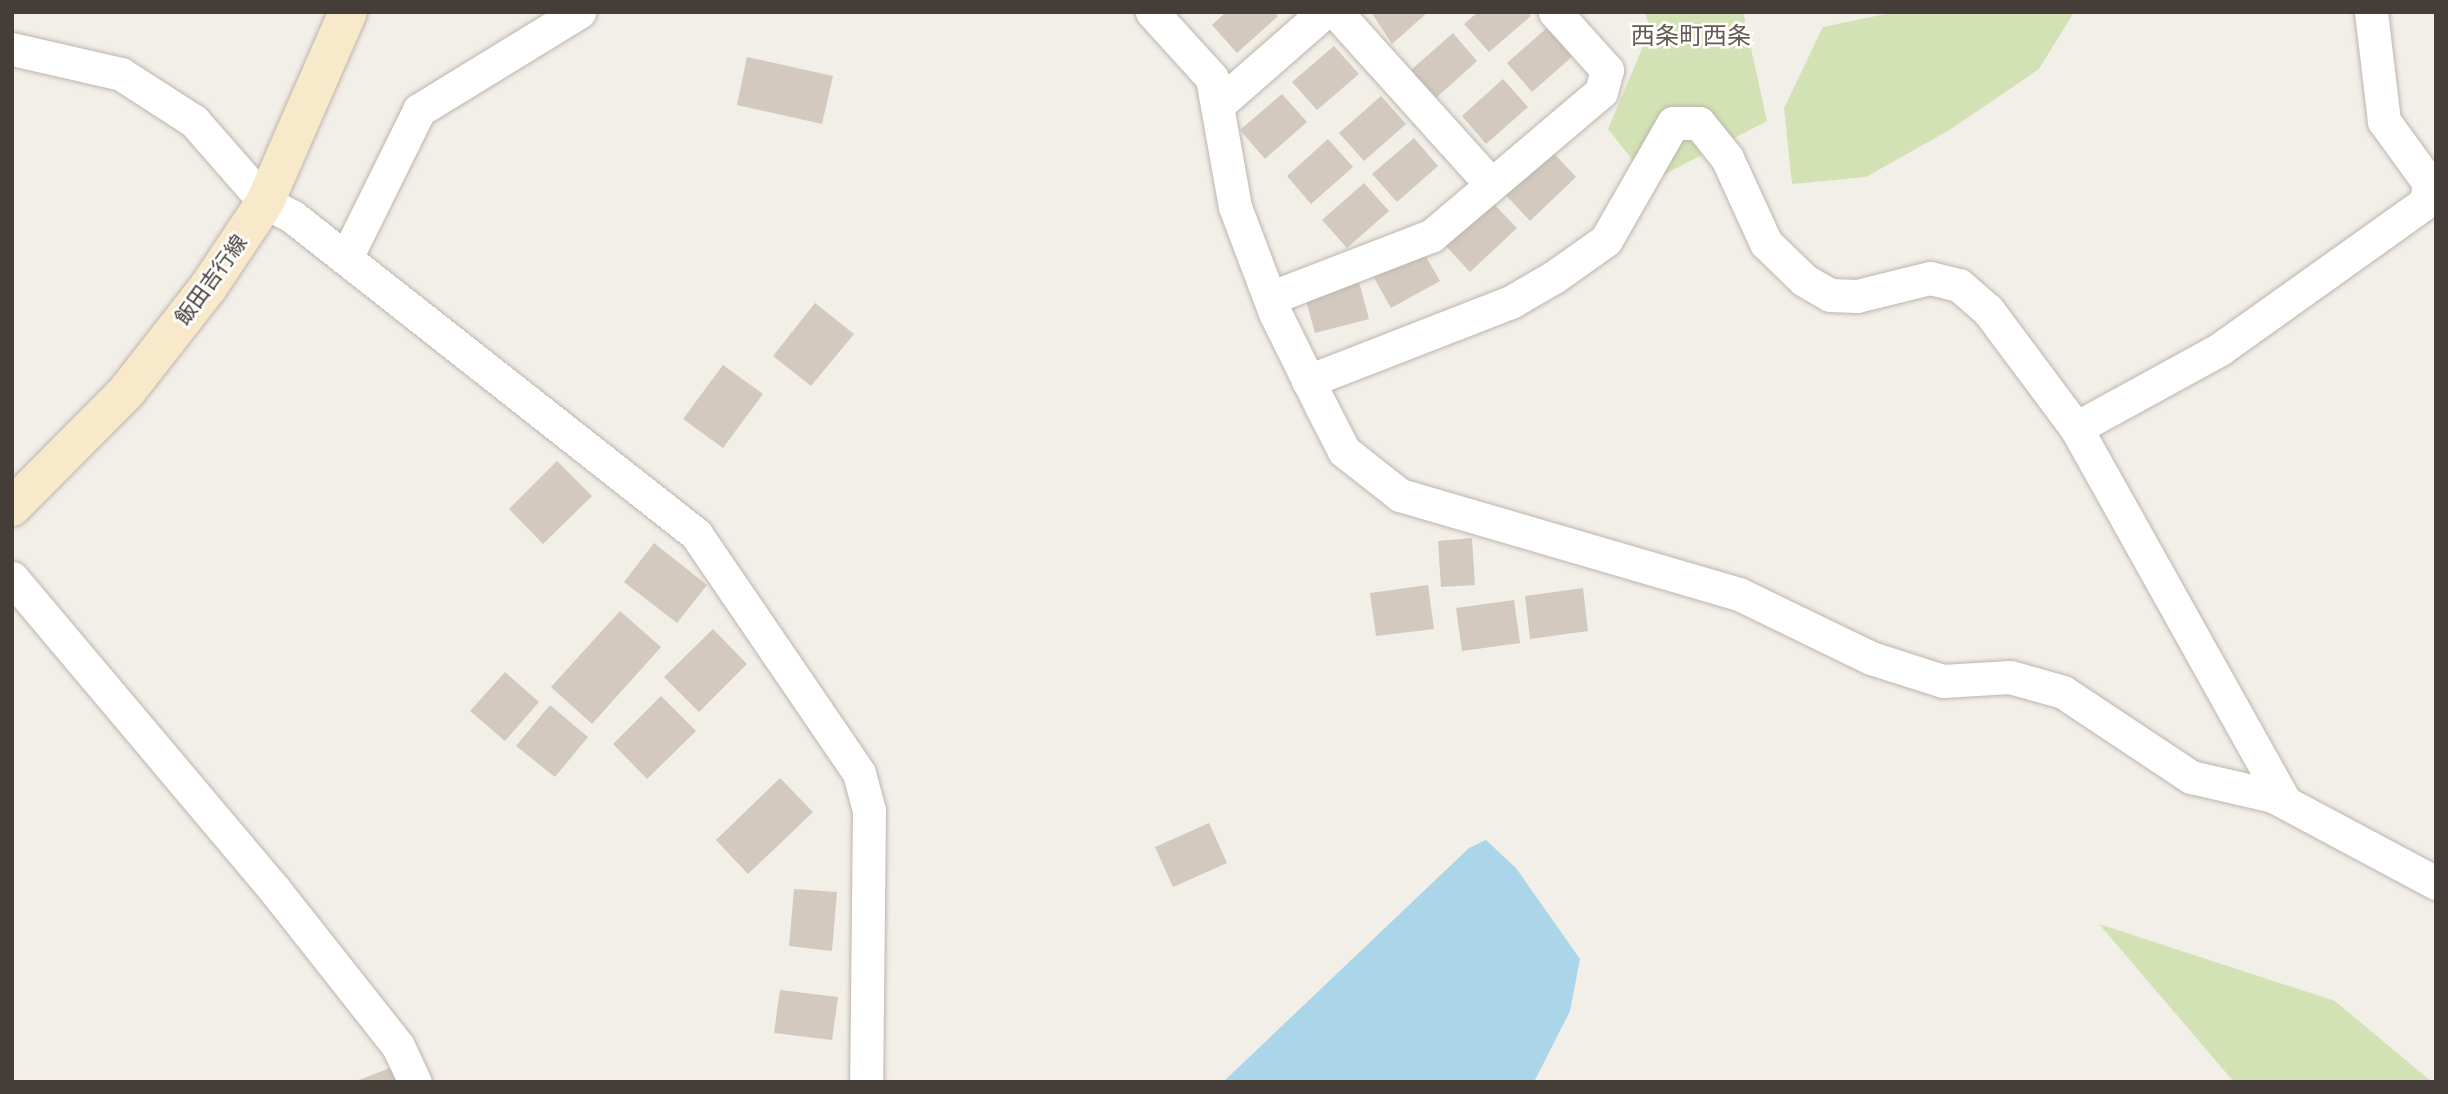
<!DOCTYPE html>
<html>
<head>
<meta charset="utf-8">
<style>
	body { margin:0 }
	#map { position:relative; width:2448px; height:1094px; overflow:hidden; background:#f2eee8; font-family:Arial,"Noto Sans JP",sans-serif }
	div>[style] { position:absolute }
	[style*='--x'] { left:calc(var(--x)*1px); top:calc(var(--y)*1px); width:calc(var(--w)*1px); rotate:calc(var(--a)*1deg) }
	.green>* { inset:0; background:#d3e2b5 }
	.water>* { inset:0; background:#abd6e9 }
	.building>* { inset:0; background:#d3c9bf }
	.roads { filter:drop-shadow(0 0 2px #bdb5ac) drop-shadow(0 0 2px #bdb5ac) }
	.street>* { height:33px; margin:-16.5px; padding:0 16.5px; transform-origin:16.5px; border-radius:16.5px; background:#fff }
	.secondary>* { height:38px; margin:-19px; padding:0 19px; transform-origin:19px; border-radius:19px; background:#f9e9cb }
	span { translate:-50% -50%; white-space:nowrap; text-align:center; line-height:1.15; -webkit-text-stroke:5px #fff; paint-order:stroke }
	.street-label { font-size:21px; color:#453e38 }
	.quarter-label { font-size:24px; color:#675b50 }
	.frame { position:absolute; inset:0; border:14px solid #453e38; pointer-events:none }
</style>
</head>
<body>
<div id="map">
	<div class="green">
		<div style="clip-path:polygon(1645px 12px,1743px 12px,1767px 121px,1650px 182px,1608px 129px,1650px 30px)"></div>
		<div style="clip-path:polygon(1895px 12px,2074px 12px,2039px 69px,1951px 129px,1866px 177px,1792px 184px,1784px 108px,1823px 27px)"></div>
		<div style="clip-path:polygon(2099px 924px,2335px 1001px,2432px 1082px,2234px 1082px)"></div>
	</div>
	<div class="water">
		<div style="clip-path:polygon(1486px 840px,1516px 868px,1580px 959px,1570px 1011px,1534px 1082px,1223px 1082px,1469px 848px)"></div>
	</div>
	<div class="building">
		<div style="clip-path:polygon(1226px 12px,1274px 12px,1278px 16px,1237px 53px,1212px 25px)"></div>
		<div style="clip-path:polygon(1371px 12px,1428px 12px,1392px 44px)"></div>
		<div style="clip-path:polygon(1478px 12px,1527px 12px,1531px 16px,1489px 52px,1464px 24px)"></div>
		<div style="clip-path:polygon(1549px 26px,1574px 55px,1532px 92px,1507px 63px)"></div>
		<div style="clip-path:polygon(1453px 33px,1477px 61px,1436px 98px,1411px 70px)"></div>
		<div style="clip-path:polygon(1334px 46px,1359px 74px,1317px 110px,1292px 82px)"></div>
		<div style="clip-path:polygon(747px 57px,833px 76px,822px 124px,737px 105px)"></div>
		<div style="clip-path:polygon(1503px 79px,1528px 107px,1486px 144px,1462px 116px)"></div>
		<div style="clip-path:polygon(1282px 94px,1307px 122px,1265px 159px,1240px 130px)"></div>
		<div style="clip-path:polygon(1381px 96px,1406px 124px,1364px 161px,1339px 133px)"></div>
		<div style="clip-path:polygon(1414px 138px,1438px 166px,1397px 202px,1372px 174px)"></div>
		<div style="clip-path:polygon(1328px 139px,1353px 167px,1311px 204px,1287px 176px)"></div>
		<div style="clip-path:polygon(1547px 146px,1576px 177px,1530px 221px,1501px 190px)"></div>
		<div style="clip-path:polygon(1364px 183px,1389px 211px,1347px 248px,1322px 220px)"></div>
		<div style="clip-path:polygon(1488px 198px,1517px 228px,1470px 272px,1442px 242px)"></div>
		<div style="clip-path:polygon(1421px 248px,1440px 281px,1391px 308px,1373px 276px)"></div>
		<div style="clip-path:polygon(1359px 282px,1369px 319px,1315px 333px,1305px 297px)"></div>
		<div style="clip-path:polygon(815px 303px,854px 334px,811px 386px,773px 356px)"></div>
		<div style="clip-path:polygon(723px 365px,763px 394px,723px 448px,683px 419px)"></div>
		<div style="clip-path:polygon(557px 461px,592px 496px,543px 544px,509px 509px)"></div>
		<div style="clip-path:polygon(1472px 538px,1475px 585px,1441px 587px,1438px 541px)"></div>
		<div style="clip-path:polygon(654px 543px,707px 585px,677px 623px,624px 582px)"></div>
		<div style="clip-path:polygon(1428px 585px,1434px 629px,1376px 636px,1370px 593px)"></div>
		<div style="clip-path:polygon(1583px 588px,1588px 631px,1530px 639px,1525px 596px)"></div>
		<div style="clip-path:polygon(1514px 600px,1520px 643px,1462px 651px,1456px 608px)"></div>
		<div style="clip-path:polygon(620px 611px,661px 647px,592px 724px,551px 687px)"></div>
		<div style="clip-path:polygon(713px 629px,747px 664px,699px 712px,664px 677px)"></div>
		<div style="clip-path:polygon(505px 672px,539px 702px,505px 741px,470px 711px)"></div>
		<div style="clip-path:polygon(661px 696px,696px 731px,647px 779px,613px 744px)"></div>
		<div style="clip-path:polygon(550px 705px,588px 737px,555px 777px,516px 746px)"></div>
		<div style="clip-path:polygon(780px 778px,813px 812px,748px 874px,716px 840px)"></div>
		<div style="clip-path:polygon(1209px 823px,1227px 863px,1173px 887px,1155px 847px)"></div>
		<div style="clip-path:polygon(794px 889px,837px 892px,832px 951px,789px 946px)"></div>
		<div style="clip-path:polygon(780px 990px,838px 997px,832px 1040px,774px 1033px)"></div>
		<div style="clip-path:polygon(395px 1066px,401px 1082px,354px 1082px)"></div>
	</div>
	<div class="roads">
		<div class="street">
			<div style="--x:1152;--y:12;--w:89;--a:47.7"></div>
			<div style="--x:1212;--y:78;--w:131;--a:79.9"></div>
			<div style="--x:1235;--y:207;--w:113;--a:69.3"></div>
			<div style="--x:1275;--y:313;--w:106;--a:63.7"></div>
			<div style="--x:1322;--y:408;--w:48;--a:62.9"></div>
			<div style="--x:1344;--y:451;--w:71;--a:38.2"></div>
			<div style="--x:1400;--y:495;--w:353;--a:16.3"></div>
			<div style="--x:1739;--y:594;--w:147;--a:25.9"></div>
			<div style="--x:1871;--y:658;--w:76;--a:17.7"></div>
			<div style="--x:1943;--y:681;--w:67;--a:-3.4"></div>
			<div style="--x:2010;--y:677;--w:55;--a:15.8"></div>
			<div style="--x:2063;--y:692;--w:154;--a:33.6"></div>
			<div style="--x:2191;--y:777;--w:84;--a:13"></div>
			<div style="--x:2273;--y:796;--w:185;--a:28.1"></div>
			<div style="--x:1336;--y:12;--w:227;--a:48"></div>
			<div style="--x:12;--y:49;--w:112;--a:12.9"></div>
			<div style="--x:121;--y:74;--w:87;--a:32.8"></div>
			<div style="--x:194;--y:121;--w:108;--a:48.8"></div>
			<div style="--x:265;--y:202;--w:32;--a:28"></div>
			<div style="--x:293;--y:217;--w:513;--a:38.19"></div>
			<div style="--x:696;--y:534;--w:289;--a:55.7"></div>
			<div style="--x:859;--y:773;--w:38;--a:75"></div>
			<div style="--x:869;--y:810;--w:272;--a:90.6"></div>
			<div style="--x:1219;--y:104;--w:140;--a:-41.2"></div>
			<div style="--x:346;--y:258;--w:165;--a:-63.7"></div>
			<div style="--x:419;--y:110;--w:188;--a:-31.5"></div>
			<div style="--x:1270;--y:298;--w:173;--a:-21.1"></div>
			<div style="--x:1431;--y:236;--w:223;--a:-40.3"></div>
			<div style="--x:1601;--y:92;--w:23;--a:-75"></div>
			<div style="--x:1607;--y:70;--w:78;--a:-131.9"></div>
			<div style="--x:1308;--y:381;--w:218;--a:-21.3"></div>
			<div style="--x:1511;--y:302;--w:50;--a:-30.2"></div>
			<div style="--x:1554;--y:277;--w:64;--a:-35.4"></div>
			<div style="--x:1606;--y:240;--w:135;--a:-60.2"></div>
			<div style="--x:1673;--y:123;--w:26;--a:0"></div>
			<div style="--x:1699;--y:123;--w:45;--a:51.3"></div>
			<div style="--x:1727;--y:158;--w:94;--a:65.4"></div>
			<div style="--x:1766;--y:243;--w:53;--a:44.2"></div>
			<div style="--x:1804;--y:280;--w:30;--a:30"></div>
			<div style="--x:1830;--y:295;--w:27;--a:2"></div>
			<div style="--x:1857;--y:296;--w:75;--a:-13.9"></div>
			<div style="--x:1930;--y:278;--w:30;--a:14"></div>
			<div style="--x:1959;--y:285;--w:38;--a:41"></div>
			<div style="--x:1988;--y:310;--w:147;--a:53.3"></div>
			<div style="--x:2076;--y:428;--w:428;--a:60.8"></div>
			<div style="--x:2076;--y:428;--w:164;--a:-28.7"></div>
			<div style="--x:2220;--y:349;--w:253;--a:-35.5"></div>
			<div style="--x:2426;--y:202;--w:19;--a:-81"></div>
			<div style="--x:2429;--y:183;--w:77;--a:-126"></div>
			<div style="--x:2384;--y:121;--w:110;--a:-96.8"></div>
			<div style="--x:12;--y:578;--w:407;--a:49.9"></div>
			<div style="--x:274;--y:889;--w:200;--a:51.7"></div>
			<div style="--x:398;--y:1046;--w:40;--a:65"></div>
		</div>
		<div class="secondary">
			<div style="--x:12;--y:507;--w:163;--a:-45.2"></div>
			<div style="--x:127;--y:391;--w:133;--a:-52"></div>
			<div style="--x:209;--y:286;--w:101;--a:-56.3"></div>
			<div style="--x:265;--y:202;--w:207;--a:-66.4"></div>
		</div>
	</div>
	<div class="street-label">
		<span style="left:211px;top:280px;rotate:-54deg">飯田吉行線</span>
	</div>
	<div class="quarter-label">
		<span style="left:1691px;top:36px">西条町西条</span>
	</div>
	<div class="frame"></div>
</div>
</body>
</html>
